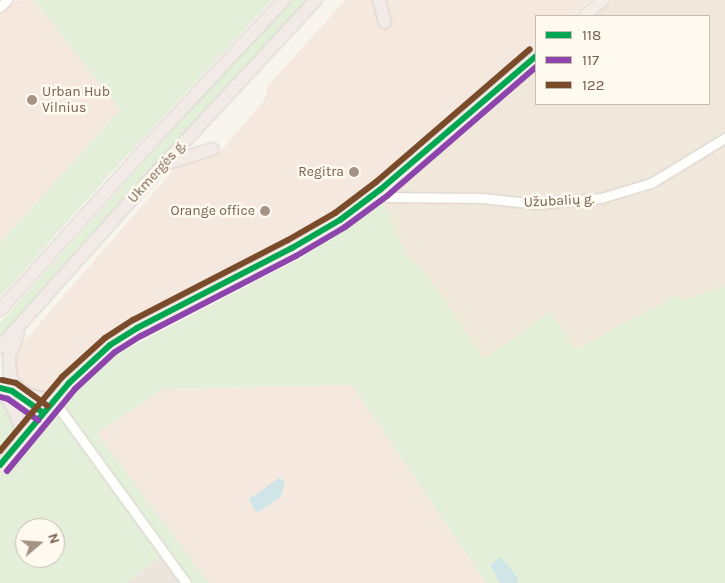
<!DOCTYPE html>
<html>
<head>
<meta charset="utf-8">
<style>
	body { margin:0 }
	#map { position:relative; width:725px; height:583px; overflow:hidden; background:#f8f5ee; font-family:Karla,sans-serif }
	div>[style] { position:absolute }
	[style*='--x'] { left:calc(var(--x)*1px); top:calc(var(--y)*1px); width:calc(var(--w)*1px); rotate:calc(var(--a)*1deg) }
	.residential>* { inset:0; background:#f1e8dc }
	.commercial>* { inset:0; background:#f5e8df }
	.industrial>* { inset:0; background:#ebe5de }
	.green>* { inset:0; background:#e4efd9 }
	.water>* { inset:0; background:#cfe5e8 }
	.roads { filter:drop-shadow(0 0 1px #d7d2cc) drop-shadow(0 0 1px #d7d2cc) }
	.minor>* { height:9px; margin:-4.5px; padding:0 4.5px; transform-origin:4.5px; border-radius:4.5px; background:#fefefc }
	.major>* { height:11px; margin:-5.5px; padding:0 5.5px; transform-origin:5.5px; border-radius:5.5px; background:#f2eee7 }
	.highway>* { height:12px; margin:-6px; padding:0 6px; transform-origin:6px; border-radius:6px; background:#f1eae6 }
	.bus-1>* { height:6px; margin:-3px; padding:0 3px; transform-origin:3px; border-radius:3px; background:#00a651 }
	.bus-2>* { height:6px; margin:-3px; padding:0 3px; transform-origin:3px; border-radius:3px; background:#8e44ad }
	.bus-3>* { height:6px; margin:-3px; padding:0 3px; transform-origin:3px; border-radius:3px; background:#7a4b2a }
	.dots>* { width:14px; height:14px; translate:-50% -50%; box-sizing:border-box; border:2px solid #fefaf0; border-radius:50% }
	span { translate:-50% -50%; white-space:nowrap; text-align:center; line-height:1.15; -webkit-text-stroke:5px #fefaf0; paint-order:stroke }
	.poi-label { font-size:14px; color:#775e4d }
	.left { translate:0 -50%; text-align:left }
	.right { translate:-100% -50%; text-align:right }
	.street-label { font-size:14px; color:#775e4d }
	.legend { position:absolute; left:535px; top:15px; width:175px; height:90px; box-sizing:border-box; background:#fefaf0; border:1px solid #c8bcaf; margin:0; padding:6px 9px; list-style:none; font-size:15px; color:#775e4d }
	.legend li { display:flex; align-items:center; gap:10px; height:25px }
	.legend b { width:25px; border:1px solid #c8bcaf }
	.north { position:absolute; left:15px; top:518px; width:50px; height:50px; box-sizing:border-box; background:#fefaf0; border:1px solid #c8bcaf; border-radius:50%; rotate:72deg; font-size:14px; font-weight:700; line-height:20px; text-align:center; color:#775e4d }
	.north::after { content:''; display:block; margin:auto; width:18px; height:22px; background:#a49385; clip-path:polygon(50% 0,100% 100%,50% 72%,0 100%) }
</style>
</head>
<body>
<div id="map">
	<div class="residential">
		<div style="clip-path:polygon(613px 0,725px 0,725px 286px,681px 301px,677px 295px,575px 350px,550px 312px,484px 360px,422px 269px,407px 257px,381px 197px,536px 66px,536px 104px,709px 104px,709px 16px,594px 16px)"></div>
	</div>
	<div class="commercial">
		<div style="clip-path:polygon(34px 0,120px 110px,0 243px,0 1px)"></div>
		<div style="clip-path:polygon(345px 0,591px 0,572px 16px,536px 16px,536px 47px,354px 204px,325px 224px,102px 346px,51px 391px,45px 393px,22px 387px,14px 373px,15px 356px,19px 347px,175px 168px,184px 162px,218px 154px,264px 101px,268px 86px)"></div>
		<div style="clip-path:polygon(352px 385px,486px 583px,209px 583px,96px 434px,163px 389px)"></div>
	</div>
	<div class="industrial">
		<div style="clip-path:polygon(161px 556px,182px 583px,127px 583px)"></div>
	</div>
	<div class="green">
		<div style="clip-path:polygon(34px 0,272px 0,107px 177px,0 297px,0 243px,120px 110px)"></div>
		<div style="clip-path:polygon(292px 0,307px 0,66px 262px,0 339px,0 323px,229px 66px)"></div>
		<div style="clip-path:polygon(evenodd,381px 197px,407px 257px,422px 269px,484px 359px,551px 312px,575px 350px,677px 295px,681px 301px,725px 286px,725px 583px,486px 583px,352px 385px,163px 389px,97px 433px,209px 583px,182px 583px,161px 556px,127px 583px,0 583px,0 474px,65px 401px,113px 356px,301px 258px,343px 230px,381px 197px,25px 528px,55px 528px,55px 558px,25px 558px,25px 528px)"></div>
		<div style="clip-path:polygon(0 399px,12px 411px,14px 429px,11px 438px,0 452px)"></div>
	</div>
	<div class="water">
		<div style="clip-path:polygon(279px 478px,285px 481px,280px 498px,258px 512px,255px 511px,249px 499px)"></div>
		<div style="clip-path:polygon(501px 557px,518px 578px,518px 583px,500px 583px,490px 565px)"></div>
	</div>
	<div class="roads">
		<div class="minor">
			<div style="--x:0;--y:7;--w:10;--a:-45"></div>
			<div style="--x:381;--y:189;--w:11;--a:49"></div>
			<div style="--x:388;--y:197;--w:94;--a:0.6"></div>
			<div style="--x:482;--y:198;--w:56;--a:6.1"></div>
			<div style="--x:538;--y:204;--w:63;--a:-5.4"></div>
			<div style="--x:601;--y:198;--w:52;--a:-16.7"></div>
			<div style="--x:651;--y:183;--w:87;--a:-31.3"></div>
			<div style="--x:54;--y:401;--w:225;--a:54"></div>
		</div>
		<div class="major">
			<div style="--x:583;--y:16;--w:25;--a:-40"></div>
			<div style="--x:0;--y:465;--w:107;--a:-49.9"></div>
			<div style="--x:69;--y:383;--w:56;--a:-42.8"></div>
			<div style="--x:110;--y:345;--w:32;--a:-32"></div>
			<div style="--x:137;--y:328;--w:174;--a:-27.3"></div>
			<div style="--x:292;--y:248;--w:56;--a:-30.3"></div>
			<div style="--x:340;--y:220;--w:51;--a:-37.1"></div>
			<div style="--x:381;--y:189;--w:204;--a:-40.6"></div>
		</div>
		<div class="highway">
			<div style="--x:379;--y:0;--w:23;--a:75"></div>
			<div style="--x:165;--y:164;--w:50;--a:-17.4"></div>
			<div style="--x:0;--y:310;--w:230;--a:-48"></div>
			<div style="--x:154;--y:139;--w:190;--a:-46.9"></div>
			<div style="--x:18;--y:334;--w:24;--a:112"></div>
			<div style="--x:9;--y:356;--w:19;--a:87"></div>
			<div style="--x:10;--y:375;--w:11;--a:63"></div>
			<div style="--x:15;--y:385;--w:16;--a:38"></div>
			<div style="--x:28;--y:395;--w:23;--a:50"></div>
			<div style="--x:0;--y:347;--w:244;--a:-48.2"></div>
			<div style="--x:163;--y:165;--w:225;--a:-47.2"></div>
			<div style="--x:0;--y:392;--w:13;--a:45"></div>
			<div style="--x:9;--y:401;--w:13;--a:61"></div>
			<div style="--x:15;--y:412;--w:14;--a:69"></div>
			<div style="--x:20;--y:425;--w:16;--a:90"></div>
			<div style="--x:28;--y:395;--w:27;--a:13"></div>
		</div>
	</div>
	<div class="bus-1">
		<div style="--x:0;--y:388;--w:12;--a:14"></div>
		<div style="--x:12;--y:391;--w:38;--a:35"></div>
		<div style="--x:0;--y:465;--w:107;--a:-49.9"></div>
		<div style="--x:69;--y:383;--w:56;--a:-42.8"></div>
		<div style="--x:110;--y:345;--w:32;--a:-32"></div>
		<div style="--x:137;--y:328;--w:174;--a:-27.3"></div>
		<div style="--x:292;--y:248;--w:56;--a:-30.3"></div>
		<div style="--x:340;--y:220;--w:51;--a:-37.1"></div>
		<div style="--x:381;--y:189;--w:204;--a:-40.6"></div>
	</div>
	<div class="bus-2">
		<div style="--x:0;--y:397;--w:8;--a:14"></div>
		<div style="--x:8;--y:399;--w:37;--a:35"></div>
		<div style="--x:7;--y:471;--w:107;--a:-50.3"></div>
		<div style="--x:75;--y:389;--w:54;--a:-42.8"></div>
		<div style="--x:115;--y:352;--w:31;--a:-32"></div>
		<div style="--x:141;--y:336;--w:174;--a:-27.3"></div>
		<div style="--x:296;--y:256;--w:57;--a:-30.6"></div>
		<div style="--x:345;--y:227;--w:52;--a:-36.4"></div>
		<div style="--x:387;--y:196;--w:197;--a:-40.9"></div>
	</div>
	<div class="bus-3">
		<div style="--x:2;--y:380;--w:14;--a:12"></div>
		<div style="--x:16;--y:383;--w:39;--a:36"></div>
		<div style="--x:0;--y:451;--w:97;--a:-50"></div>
		<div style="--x:62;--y:377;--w:58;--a:-42.2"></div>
		<div style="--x:105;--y:338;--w:33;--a:-33"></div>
		<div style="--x:133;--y:320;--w:174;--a:-27.3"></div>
		<div style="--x:288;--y:240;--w:54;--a:-29.9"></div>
		<div style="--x:335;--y:213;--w:51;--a:-37.1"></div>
		<div style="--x:376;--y:182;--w:203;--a:-40.8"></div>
	</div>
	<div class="dots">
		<div style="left:32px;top:100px;background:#a49385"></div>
		<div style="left:354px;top:172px;background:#a49385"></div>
		<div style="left:265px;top:211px;background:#a49385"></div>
	</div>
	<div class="poi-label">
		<span class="left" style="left:42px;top:100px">Urban Hub<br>Vilnius</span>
		<span class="right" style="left:344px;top:172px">Regitra</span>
		<span class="right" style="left:255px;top:211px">Orange office</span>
	</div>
	<div class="street-label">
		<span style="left:157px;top:172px;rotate:-48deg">Ukmergės g.</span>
		<span style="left:559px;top:201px;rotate:-3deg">Užubalių g.</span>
	</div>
	<ul class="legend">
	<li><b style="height:6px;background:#00a651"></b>118</li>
	<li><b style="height:6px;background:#8e44ad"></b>117</li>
	<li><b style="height:6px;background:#7a4b2a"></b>122</li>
	</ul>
	<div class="north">N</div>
</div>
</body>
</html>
